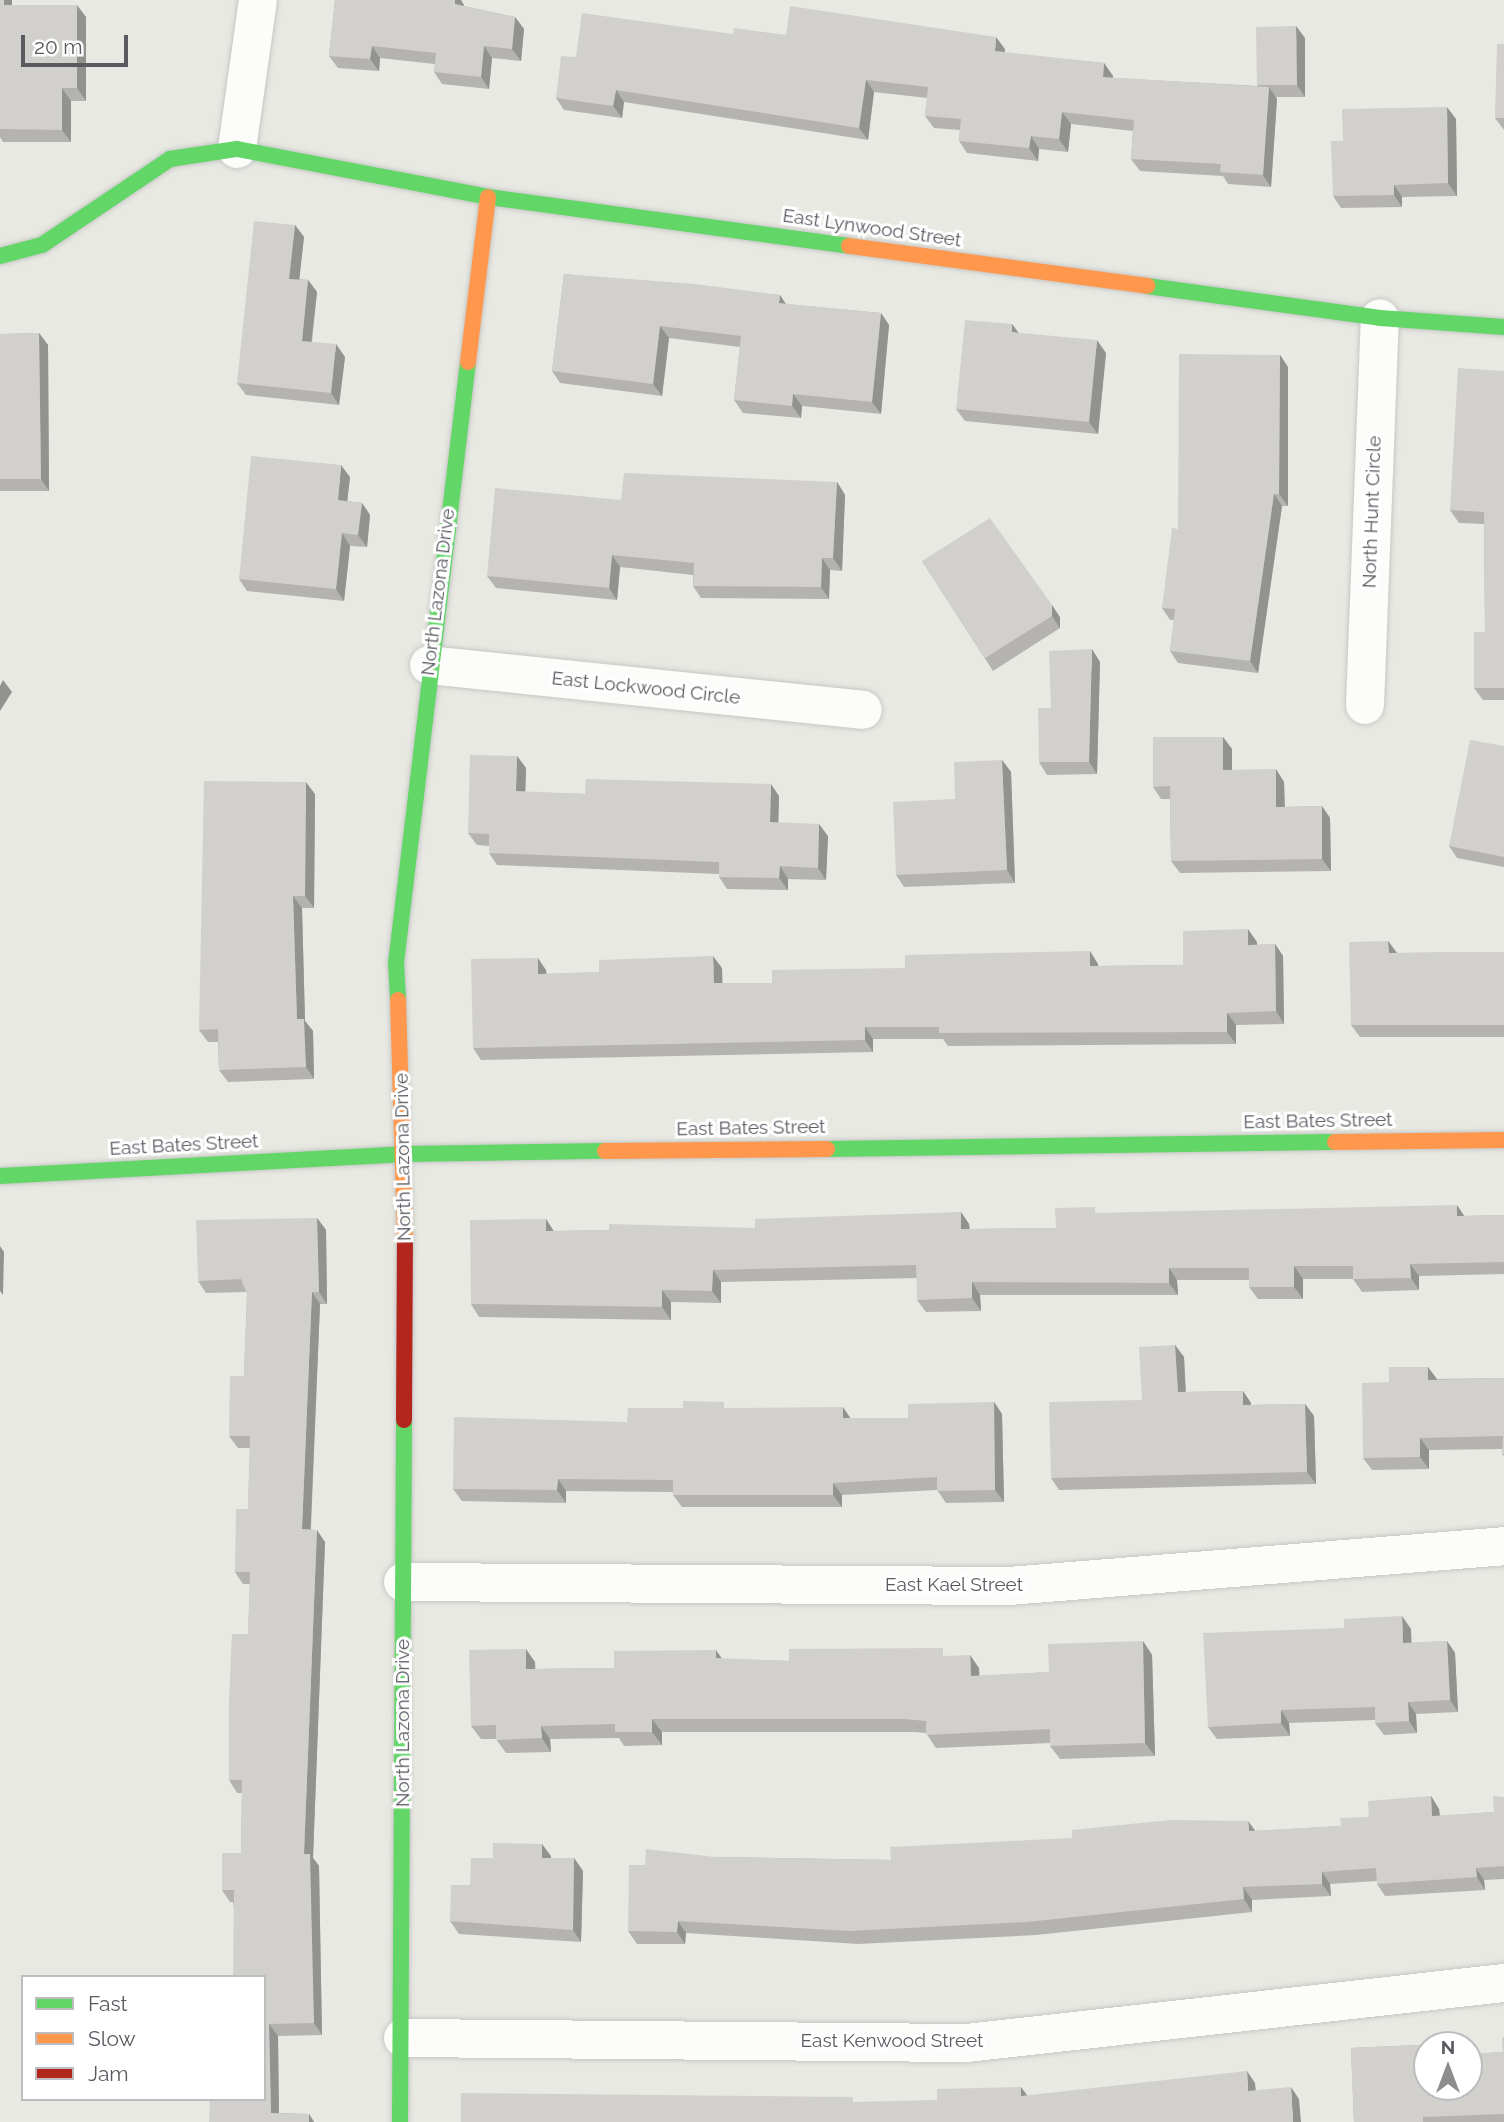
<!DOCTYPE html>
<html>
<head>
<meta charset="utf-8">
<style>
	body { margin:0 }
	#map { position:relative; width:1504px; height:2122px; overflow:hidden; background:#e9e9e3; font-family:Raleway,sans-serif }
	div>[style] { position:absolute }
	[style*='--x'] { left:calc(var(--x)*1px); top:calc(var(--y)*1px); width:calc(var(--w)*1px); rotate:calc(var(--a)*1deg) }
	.roads { filter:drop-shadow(0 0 2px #c6c7c5) drop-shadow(0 0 2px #c6c7c5) }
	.street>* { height:38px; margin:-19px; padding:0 19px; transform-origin:19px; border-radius:19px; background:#fcfcfb }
	.fast>* { height:16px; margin:-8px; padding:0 8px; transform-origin:8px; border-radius:8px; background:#63d668 }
	.slow>* { height:16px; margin:-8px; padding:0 8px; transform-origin:8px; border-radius:8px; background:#ff974d }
	.jam>* { height:16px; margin:-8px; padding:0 8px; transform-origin:8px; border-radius:8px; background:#b3261e }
	.wall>* { inset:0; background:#b4b3b0 }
	.shaded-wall>* { inset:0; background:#929290 }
	.building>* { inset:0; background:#d1d0cd }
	span { translate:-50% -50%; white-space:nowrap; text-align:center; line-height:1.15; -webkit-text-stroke:6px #fff; paint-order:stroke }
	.street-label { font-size:19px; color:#595b61 }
	.legend { position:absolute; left:21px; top:1975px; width:245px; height:126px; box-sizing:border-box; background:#fff; border:2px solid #bdbdc0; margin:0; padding:9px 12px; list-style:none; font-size:21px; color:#595b61 }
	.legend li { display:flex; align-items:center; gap:14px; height:35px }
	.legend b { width:35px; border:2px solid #bdbdc0 }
	.north { position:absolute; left:1413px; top:2031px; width:70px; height:70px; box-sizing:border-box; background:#fff; border:2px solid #bdbdc0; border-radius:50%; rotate:0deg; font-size:19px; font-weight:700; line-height:28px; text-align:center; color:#595b61 }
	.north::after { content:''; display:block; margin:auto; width:24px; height:32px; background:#8b8d8e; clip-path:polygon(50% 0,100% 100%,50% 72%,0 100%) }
	.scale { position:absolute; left:21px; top:35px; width:107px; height:32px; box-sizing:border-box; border:4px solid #595b61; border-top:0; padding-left:9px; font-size:21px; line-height:24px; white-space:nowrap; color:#595b61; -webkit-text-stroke:5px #fff; paint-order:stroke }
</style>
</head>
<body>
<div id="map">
	<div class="roads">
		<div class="street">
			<div style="--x:237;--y:149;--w:150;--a:-82"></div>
			<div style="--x:429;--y:665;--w:436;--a:5.9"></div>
			<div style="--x:1365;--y:705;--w:387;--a:-87.8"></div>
			<div style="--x:403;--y:1582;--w:606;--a:0.38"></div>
			<div style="--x:1009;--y:1586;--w:497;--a:-4.6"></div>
			<div style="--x:403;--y:2038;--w:564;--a:0.51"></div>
			<div style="--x:967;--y:2043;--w:540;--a:-6.38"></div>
		</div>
		<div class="fast">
			<div style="--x:0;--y:256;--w:43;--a:-14.7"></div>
			<div style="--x:42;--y:245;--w:154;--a:-33.9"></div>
			<div style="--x:170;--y:159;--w:68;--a:-8.5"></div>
			<div style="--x:237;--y:149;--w:256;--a:10.8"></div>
			<div style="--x:488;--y:197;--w:364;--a:7.7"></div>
			<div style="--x:1147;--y:286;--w:235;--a:7.8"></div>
			<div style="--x:1380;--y:318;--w:124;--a:4.2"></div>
			<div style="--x:398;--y:1000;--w:37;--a:-93"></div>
			<div style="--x:396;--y:963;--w:605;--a:-83.17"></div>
			<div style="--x:827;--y:1149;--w:508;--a:-0.79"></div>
			<div style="--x:0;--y:1176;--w:407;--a:-3.1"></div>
			<div style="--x:406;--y:1154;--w:199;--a:-0.9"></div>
			<div style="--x:400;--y:2122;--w:702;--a:-89.67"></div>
		</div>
		<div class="slow">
			<div style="--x:849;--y:246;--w:301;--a:7.6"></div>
			<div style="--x:468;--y:362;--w:166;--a:-83.1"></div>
			<div style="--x:398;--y:1000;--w:241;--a:88.3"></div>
			<div style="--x:1335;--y:1142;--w:169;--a:-0.7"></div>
			<div style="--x:605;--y:1151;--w:222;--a:-0.5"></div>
		</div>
		<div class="jam">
			<div style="--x:404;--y:1420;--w:179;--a:-89.7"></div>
		</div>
	</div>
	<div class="wall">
		<div style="clip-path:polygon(0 0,12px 0,12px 5px,86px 17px,86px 101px,71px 101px,71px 142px,3px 142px,0 137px)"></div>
		<div style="clip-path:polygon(335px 0,461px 0,464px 6px,515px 17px,524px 29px,521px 61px,492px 58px,489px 89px,442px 84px,434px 72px,435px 64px,380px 58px,379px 71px,338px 68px,329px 56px)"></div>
		<div style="clip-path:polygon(733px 34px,786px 35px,1005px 49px,1004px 53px,1104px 63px,1113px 76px,1113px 78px,1258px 86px,1257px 85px,1305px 38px,1305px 97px,1276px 97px,1277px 99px,1271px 187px,1228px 184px,1223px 176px,1140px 171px,1131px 159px,1133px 131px,1071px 124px,1068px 152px,1039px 149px,1038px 161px,967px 153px,959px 141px,960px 130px,934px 128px,925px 116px,927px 98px,874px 92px,868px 140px,624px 102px,622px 118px,564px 110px,556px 98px,576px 57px)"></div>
		<div style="clip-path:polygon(1504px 44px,1504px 130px,1495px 118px)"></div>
		<div style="clip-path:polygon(1456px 119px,1457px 196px,1402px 197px,1402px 207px,1341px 208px,1333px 196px,1343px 141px)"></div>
		<div style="clip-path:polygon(295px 225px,304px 237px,299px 279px,308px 280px,317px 292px,312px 342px,345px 357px,339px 405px,246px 395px,237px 383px)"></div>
		<div style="clip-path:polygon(564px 274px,780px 295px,785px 304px,881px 313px,889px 325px,881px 414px,802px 406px,801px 418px,743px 413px,734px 400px,740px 347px,669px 338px,662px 396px,560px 383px,552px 371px)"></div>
		<div style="clip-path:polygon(1012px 324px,1018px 333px,1106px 353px,1098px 434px,965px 421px,956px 409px)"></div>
		<div style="clip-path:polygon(39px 333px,48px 345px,49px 491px,0 491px,0 334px)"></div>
		<div style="clip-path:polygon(1280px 355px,1288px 367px,1288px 506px,1282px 506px,1258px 673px,1178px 663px,1170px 651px,1174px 620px,1170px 620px,1162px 608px,1178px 529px)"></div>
		<div style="clip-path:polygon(1504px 371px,1504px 700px,1483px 700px,1474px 688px,1485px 632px,1484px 524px,1459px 523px,1450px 510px)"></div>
		<div style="clip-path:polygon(350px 477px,347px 501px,362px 503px,370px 515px,367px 547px,350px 546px,344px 601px,247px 591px,239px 579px)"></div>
		<div style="clip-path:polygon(837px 482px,845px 495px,842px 571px,830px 570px,829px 599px,701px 598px,693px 586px,693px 575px,620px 567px,617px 600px,496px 588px,487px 576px,621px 500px)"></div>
		<div style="clip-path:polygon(922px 561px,1060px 617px,1060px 628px,993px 671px)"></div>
		<div style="clip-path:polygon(1100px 662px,1097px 774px,1047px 775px,1039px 762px,1051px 708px)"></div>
		<div style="clip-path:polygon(1223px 737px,1232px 749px,1232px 770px,1284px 782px,1285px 807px,1322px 806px,1330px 818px,1331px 871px,1180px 873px,1171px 861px,1170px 799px,1161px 799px,1153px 787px)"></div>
		<div style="clip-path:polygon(1504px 746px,1504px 867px,1457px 858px,1449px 846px)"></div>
		<div style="clip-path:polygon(517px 756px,526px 768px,525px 792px,585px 794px,779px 796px,778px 823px,828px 836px,826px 880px,788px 879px,788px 890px,727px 889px,719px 877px,719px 874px,497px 865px,489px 853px,489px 846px,477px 845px,468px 833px)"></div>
		<div style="clip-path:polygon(1002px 760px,1011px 772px,1015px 883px,904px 887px,896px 875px,955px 799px)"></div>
		<div style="clip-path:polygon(315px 794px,314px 908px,302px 908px,305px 1021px,313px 1031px,314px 1079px,228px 1082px,219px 1070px,218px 1042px,208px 1042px,199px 1030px)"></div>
		<div style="clip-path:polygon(1388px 941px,1397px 953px,1504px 952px,1504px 1037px,1360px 1037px,1351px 1025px)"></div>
		<div style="clip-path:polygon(1257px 942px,1257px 945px,1275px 944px,1283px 956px,1284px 1024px,1236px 1025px,1236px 1044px,948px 1046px,943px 1039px,873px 1039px,873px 1052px,481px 1060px,473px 1048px,546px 970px,547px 974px,722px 968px,722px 983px,772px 983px,905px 968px,1098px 964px,1098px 966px,1183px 965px)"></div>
		<div style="clip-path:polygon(961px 1212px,969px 1224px,970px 1229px,1056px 1228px,1099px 1213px,1465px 1216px,1504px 1215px,1504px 1274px,1419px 1276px,1419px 1290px,1362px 1292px,1353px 1279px,1303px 1279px,1303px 1299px,1258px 1299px,1249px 1287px,1249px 1280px,1177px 1280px,1178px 1295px,980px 1295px,981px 1311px,926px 1312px,917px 1300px,917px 1278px,721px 1282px,721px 1303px,671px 1302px,671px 1320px,479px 1317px,471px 1304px,546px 1219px,554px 1231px,755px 1228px)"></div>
		<div style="clip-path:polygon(317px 1218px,326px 1230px,327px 1304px,320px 1304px,311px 1529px,325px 1542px,313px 1858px,319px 1866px,322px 2035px,278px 2036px,279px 2113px,309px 2114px,314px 2122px,209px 2122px,264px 2099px,233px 1902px,230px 1902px,222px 1890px,241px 1853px,242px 1793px,237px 1793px,229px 1780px,248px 1634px,250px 1584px,243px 1584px,235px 1572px,248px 1509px,250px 1448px,238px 1448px,229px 1436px,244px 1376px,247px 1294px,246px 1292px,206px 1293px,198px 1281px)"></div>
		<div style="clip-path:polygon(1175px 1345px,1184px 1357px,1186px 1392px,1243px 1391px,1251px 1403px,1251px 1405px,1305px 1404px,1314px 1416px,1316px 1484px,1059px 1490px,1051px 1478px,1142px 1400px)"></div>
		<div style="clip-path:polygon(1504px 1361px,1504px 1456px,1502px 1454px,1503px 1449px,1429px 1450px,1429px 1469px,1372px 1470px,1363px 1458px,1389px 1382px,1437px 1379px,1504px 1378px)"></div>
		<div style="clip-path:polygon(994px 1402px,1002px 1414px,1004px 1502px,946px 1503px,937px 1490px,842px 1495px,842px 1507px,682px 1507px,673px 1495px,673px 1492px,566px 1491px,566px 1503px,462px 1501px,453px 1489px,627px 1422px,728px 1408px,851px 1418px,908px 1418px)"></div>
		<div style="clip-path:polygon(1411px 1629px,1411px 1643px,1447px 1641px,1455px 1653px,1458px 1712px,1416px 1714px,1417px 1733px,1384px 1735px,1375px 1723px,1375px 1720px,1289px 1723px,1290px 1736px,1217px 1739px,1208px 1727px)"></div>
		<div style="clip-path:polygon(1143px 1641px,1152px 1655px,1155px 1756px,1060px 1759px,1050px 1746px,1050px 1743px,936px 1748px,926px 1733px,914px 1732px,662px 1732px,662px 1745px,624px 1746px,619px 1738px,550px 1739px,551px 1752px,506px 1753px,496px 1739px,481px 1739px,471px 1726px,535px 1662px,535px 1669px,614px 1668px,722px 1659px,789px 1661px,948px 1656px,979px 1668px,979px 1676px,1049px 1672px)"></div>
		<div style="clip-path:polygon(1431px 1796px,1439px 1809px,1440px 1816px,1494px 1812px,1504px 1797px,1504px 1879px,1484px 1880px,1485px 1890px,1385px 1896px,1377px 1884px,1377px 1881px,1330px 1884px,1331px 1896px,1252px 1900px,1252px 1912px,1036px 1935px,858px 1944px,686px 1933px,685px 1944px,637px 1944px,628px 1931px,645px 1865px,715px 1857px,891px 1860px,1255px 1831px,1341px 1826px)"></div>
		<div style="clip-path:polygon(551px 1856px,551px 1858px,574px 1858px,583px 1871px,581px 1942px,459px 1934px,450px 1921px,470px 1885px,493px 1858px)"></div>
		<div style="clip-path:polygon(1502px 2037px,1504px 2037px,1504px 2122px,1354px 2122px,1351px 2048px,1439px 2044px,1440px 2045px,1427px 2045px,1427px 2087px,1469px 2087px,1469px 2054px,1503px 2052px)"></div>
	</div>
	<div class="shaded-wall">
		<div style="clip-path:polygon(4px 0,12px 0,12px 17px,4px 5px)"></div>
		<div style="clip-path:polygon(455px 0,461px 0,464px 5px,463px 16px,455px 4px)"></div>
		<div style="clip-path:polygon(77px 5px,86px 17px,86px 101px,77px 88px)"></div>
		<div style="clip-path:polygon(515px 17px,524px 29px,521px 61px,512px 49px)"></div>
		<div style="clip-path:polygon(1296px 26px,1305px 38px,1305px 97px,1297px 85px)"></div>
		<div style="clip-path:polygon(996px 37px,1005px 49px,1003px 64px,995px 51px)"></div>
		<div style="clip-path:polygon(372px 46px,380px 58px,379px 71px,370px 59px)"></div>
		<div style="clip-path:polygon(484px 46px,492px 58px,489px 89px,481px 77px)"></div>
		<div style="clip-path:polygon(1104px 63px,1113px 76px,1111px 90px,1103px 77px)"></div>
		<div style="clip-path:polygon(866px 80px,874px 92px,868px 140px,859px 128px)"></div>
		<div style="clip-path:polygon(1269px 87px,1277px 99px,1271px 187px,1263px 175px)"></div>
		<div style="clip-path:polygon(62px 88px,71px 101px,71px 142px,62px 130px)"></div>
		<div style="clip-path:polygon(616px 90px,624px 102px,622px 118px,613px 106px)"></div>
		<div style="clip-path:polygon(1447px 107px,1456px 119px,1457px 196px,1448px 183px)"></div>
		<div style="clip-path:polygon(1062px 112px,1071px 124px,1068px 152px,1059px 139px)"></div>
		<div style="clip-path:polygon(1031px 136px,1039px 149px,1038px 161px,1029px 148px)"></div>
		<div style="clip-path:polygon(1394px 185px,1402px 197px,1402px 207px,1394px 195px)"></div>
		<div style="clip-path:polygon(295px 225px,304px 237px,298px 291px,289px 279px)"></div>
		<div style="clip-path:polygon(308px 280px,317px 292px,310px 353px,302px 341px)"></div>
		<div style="clip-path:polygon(780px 295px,788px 307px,779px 303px)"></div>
		<div style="clip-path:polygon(881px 313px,889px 325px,881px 414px,872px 402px)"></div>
		<div style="clip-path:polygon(1012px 324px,1021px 336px,1012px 332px)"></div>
		<div style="clip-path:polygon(660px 326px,669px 338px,662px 396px,653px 384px)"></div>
		<div style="clip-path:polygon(39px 333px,48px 345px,49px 491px,41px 479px)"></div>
		<div style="clip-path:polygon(1097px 340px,1106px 353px,1098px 434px,1089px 422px)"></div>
		<div style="clip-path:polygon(336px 344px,345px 357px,339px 405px,331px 393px)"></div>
		<div style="clip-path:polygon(1280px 355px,1288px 367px,1288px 506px,1279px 494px)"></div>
		<div style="clip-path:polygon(793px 394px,802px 406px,801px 418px,792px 406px)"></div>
		<div style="clip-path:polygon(341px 465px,350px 477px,346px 512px,338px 500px)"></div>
		<div style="clip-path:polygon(837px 482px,845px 495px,842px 571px,833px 558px)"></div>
		<div style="clip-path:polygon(1274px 494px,1282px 506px,1258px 673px,1250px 661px)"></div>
		<div style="clip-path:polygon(362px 503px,370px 515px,367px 547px,358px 535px)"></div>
		<div style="clip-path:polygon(342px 533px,350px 546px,344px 601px,336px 589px)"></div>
		<div style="clip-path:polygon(612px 555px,620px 567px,617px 600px,609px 588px)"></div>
		<div style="clip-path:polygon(822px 558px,830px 570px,829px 599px,821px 587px)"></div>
		<div style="clip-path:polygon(1052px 605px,1060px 617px,1060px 628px,1052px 616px)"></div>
		<div style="clip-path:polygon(1092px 649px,1100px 662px,1097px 774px,1089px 762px)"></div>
		<div style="clip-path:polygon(3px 680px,12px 692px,0 711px,0 686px)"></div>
		<div style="clip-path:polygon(1223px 737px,1232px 749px,1232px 782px,1223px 770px)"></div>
		<div style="clip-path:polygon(517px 756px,526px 768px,525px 804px,516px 791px)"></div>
		<div style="clip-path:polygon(1002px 760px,1011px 772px,1015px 883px,1007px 870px)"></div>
		<div style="clip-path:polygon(1276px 769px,1284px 782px,1285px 819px,1276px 807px)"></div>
		<div style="clip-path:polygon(306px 782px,315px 794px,314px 908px,305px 896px)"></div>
		<div style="clip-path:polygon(771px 784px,779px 796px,778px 835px,770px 822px)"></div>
		<div style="clip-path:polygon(1322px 806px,1330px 818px,1331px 871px,1322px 859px)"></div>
		<div style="clip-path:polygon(819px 824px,828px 836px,826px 880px,818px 868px)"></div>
		<div style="clip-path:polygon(780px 866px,788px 879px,788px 890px,779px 878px)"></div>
		<div style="clip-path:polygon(293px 896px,302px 908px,305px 1021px,313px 1031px,314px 1079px,306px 1067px,297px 1019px)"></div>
		<div style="clip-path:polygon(1248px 929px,1257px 942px,1257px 957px,1248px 945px)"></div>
		<div style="clip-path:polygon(1388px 941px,1397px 953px,1389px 953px)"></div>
		<div style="clip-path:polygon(1275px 944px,1283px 956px,1284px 1024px,1276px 1011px)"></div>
		<div style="clip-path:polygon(1090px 951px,1098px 964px,1098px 978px,1090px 966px)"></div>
		<div style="clip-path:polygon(713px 956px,722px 968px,723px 996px,714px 983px)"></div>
		<div style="clip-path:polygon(538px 958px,546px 970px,547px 986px,538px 974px)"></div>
		<div style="clip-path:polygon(1227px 1013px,1236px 1025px,1236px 1044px,1227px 1032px)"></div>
		<div style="clip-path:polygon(865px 1027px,873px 1039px,873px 1052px,865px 1040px)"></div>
		<div style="clip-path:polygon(1457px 1205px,1465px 1217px,1457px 1216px)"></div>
		<div style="clip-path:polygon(961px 1212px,969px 1224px,970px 1242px,961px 1229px)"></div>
		<div style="clip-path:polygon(317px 1218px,326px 1230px,327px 1304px,319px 1292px)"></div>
		<div style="clip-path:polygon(546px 1219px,554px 1232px,546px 1231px)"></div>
		<div style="clip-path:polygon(0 1246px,4px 1252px,3px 1295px,0 1291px)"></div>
		<div style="clip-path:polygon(1410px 1264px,1419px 1276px,1419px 1290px,1411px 1278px)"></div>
		<div style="clip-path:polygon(1294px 1266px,1303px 1279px,1303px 1299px,1294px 1287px)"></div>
		<div style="clip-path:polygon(1169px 1268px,1177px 1280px,1178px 1295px,1169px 1283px)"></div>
		<div style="clip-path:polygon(713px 1270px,721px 1282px,721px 1303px,712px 1291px)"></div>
		<div style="clip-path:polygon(972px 1282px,980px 1295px,981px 1311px,972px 1298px)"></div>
		<div style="clip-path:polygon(662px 1290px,671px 1302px,671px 1320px,662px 1307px)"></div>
		<div style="clip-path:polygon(312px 1292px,320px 1304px,310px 1541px,302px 1529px)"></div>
		<div style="clip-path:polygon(1175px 1345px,1184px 1357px,1186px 1404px,1178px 1392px)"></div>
		<div style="clip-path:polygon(1428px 1367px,1437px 1379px,1437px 1392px,1428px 1380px)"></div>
		<div style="clip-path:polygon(1243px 1391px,1251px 1403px,1251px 1417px,1243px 1405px)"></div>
		<div style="clip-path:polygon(994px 1402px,1002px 1414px,1004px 1502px,995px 1490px)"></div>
		<div style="clip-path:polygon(1305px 1404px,1314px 1416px,1316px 1484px,1307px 1472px)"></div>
		<div style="clip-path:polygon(843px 1407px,851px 1419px,843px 1418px)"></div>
		<div style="clip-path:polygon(1420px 1438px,1429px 1450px,1429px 1469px,1420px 1457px)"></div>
		<div style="clip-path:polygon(558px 1479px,566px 1491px,566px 1503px,557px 1490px)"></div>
		<div style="clip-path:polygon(833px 1483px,842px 1495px,842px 1507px,833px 1495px)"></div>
		<div style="clip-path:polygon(317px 1530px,325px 1542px,313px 1858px,319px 1866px,322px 2035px,314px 2023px,304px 1854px)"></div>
		<div style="clip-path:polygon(1402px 1616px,1411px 1629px,1412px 1655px,1403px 1643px)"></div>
		<div style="clip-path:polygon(1143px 1641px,1152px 1655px,1155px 1756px,1145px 1743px)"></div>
		<div style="clip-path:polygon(1447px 1641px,1455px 1653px,1458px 1712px,1450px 1700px)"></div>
		<div style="clip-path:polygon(526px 1649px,535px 1662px,536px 1682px,526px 1669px)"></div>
		<div style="clip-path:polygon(716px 1650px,725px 1663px,716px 1658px)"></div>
		<div style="clip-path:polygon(970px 1655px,979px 1668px,980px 1689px,971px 1676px)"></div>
		<div style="clip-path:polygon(1408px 1702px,1416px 1714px,1417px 1733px,1409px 1721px)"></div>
		<div style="clip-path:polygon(1281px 1710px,1289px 1723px,1290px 1736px,1281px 1723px)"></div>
		<div style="clip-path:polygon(652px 1719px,662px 1732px,662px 1745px,652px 1732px)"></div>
		<div style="clip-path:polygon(541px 1726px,550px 1739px,551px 1752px,542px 1738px)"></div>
		<div style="clip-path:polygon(1431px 1796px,1439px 1809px,1441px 1828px,1432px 1816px)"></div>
		<div style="clip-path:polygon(1248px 1821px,1257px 1833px,1249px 1831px)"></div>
		<div style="clip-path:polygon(542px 1844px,551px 1856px,550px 1871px,542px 1858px)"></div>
		<div style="clip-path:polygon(574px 1858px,583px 1871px,581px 1942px,573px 1930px)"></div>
		<div style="clip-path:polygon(1476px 1868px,1484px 1880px,1485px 1890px,1477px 1877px)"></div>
		<div style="clip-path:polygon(1322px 1872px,1330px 1884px,1331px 1896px,1322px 1884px)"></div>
		<div style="clip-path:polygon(1243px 1887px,1252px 1900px,1252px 1912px,1244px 1899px)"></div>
		<div style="clip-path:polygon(678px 1921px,686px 1933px,685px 1944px,677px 1932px)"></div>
		<div style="clip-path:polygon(269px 2024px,278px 2036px,279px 2122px,271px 2113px)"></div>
		<div style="clip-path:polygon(1247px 2071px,1255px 2083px,1257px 2103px,1248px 2091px)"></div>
		<div style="clip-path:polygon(1021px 2087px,1030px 2099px,1021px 2096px)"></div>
		<div style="clip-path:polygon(1291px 2087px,1299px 2099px,1301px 2122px,1293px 2122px)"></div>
		<div style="clip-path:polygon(309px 2114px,314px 2122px,309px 2122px)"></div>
	</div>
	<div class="building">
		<div style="clip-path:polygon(0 0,4px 0,4px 5px,77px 5px,77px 88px,62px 88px,62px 130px,0 129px)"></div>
		<div style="clip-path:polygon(335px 0,455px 0,455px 4px,515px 17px,512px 49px,484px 46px,481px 77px,434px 72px,436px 53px,372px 46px,370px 59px,329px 56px)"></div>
		<div style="clip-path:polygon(790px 6px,996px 37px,995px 51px,1104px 63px,1103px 77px,1269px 87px,1263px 175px,1220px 172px,1221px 164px,1131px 159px,1134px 120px,1062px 112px,1059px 139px,1031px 136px,1029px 148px,959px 141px,961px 119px,925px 116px,928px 87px,866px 80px,859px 128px,616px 90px,613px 106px,556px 98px,561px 56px,576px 57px,582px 13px,733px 34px,734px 28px,786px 35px)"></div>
		<div style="clip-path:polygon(1296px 26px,1297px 85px,1257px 85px,1256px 27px)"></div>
		<div style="clip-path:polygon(1497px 44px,1504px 44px,1504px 118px,1495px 118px)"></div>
		<div style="clip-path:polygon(1447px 107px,1448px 183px,1394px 185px,1394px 195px,1333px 196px,1331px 141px,1343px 141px,1342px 109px)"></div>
		<div style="clip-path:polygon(254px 221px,295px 225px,289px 279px,308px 280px,302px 341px,336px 344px,331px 393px,237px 383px)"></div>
		<div style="clip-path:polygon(564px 274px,695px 284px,780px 295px,779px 303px,881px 313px,872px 402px,793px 394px,792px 406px,734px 400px,741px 336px,660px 326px,653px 384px,552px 371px)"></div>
		<div style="clip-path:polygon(965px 320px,1012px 324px,1012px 332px,1097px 340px,1089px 422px,956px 409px)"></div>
		<div style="clip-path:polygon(39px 333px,41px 479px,0 479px,0 334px)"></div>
		<div style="clip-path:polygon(1179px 354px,1280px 355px,1279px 494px,1274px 494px,1250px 661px,1170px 651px,1175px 609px,1162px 608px,1172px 528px,1178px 529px)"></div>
		<div style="clip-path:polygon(1458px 368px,1504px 371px,1504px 688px,1474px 688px,1474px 632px,1485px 632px,1484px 512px,1450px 510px)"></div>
		<div style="clip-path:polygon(251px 456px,341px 465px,338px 500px,362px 503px,358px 535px,342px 533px,336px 589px,239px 579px)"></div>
		<div style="clip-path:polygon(624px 473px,837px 482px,833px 558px,822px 558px,821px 587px,693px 586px,694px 563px,612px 555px,609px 588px,487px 576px,495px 488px,621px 500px)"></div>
		<div style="clip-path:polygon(990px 518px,1052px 605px,1052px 616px,985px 658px,922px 561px)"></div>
		<div style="clip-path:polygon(1092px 649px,1089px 762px,1039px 762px,1038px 708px,1051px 708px,1049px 651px)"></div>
		<div style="clip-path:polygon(1153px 737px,1223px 737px,1223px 770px,1276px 769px,1276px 807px,1322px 806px,1322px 859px,1171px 861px,1170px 786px,1153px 787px)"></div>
		<div style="clip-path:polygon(1470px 740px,1504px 746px,1504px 857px,1449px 846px)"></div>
		<div style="clip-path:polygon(470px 755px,517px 756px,516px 791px,585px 794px,586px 779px,771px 784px,770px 822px,819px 824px,818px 868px,780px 866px,779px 878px,719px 877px,719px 862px,489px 853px,489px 834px,468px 833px)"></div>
		<div style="clip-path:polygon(1002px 760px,1007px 870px,896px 875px,893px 802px,955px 799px,954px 762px)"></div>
		<div style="clip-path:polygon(204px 781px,306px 782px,305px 896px,293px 896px,297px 1019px,304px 1019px,306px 1067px,219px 1070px,218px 1029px,199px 1030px)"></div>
		<div style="clip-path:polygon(1248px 929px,1248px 945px,1275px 944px,1276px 1011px,1227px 1013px,1227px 1032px,939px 1033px,939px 1027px,865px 1027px,865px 1040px,473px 1048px,471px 959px,538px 958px,538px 974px,599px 972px,599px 960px,713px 956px,714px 983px,772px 983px,772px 970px,905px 968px,905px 955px,1090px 951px,1090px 966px,1183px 965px,1183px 931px)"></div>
		<div style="clip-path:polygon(1388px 941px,1389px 953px,1504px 952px,1504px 1025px,1351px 1025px,1349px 942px)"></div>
		<div style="clip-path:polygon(1457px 1205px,1457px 1216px,1504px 1215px,1504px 1262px,1410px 1264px,1411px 1278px,1353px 1279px,1353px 1266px,1294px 1266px,1294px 1287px,1249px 1287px,1249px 1268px,1169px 1268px,1169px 1283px,972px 1282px,972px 1298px,917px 1300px,916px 1265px,713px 1270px,712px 1291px,662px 1290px,662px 1307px,471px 1304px,470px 1220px,546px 1219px,546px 1231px,609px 1230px,609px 1224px,755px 1228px,755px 1219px,961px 1212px,961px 1229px,1056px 1228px,1055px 1208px,1095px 1207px,1095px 1213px)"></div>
		<div style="clip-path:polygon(317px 1218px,319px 1292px,312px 1292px,302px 1529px,317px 1530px,304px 1854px,310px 1854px,314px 2023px,269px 2024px,271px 2113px,309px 2114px,309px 2122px,209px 2122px,210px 2099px,264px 2099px,264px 1977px,233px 1977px,234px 1890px,222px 1890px,222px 1853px,241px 1853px,242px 1780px,229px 1780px,229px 1700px,232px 1634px,248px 1634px,250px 1572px,235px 1572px,236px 1509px,248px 1509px,250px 1436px,229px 1436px,230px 1376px,244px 1376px,247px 1294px,241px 1279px,198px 1281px,196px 1220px)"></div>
		<div style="clip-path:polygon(1175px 1345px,1178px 1392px,1243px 1391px,1243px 1405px,1305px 1404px,1307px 1472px,1051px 1478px,1049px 1402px,1142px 1400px,1139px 1347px)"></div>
		<div style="clip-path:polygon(1504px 1361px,1504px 1454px,1502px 1454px,1503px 1436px,1420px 1438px,1420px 1457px,1363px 1458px,1362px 1383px,1389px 1382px,1389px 1367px,1428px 1367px,1428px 1380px,1504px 1378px)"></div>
		<div style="clip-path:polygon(683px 1401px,724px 1402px,724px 1408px,843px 1407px,843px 1418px,908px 1418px,908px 1404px,994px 1402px,995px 1490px,937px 1491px,937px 1477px,833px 1483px,833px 1495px,673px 1495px,673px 1480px,558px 1479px,557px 1490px,453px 1489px,454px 1417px,627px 1422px,628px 1408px,683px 1408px)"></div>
		<div style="clip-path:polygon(1402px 1616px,1403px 1643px,1447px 1641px,1450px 1700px,1408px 1702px,1409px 1721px,1375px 1723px,1375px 1707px,1281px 1710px,1281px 1723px,1208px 1727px,1203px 1633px,1344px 1628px,1344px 1619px)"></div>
		<div style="clip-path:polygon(1143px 1641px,1145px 1743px,1050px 1746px,1050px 1729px,926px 1735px,926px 1721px,904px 1719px,652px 1719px,652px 1732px,615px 1732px,615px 1724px,541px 1726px,542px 1738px,496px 1740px,496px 1725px,471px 1726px,469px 1650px,526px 1649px,526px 1669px,614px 1668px,614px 1651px,716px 1650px,716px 1658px,789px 1661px,789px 1649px,943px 1648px,943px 1656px,970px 1655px,971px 1676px,1049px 1672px,1048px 1644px)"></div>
		<div style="clip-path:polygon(1431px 1796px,1432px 1816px,1494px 1812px,1493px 1796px,1504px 1797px,1504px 1866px,1476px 1868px,1477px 1877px,1377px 1884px,1376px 1868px,1322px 1872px,1322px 1884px,1243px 1887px,1244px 1899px,1027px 1922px,849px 1931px,678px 1921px,677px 1932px,628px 1931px,629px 1865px,645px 1865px,646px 1849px,715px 1857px,891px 1860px,890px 1847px,1072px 1838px,1072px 1830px,1171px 1820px,1248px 1821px,1249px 1831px,1341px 1826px,1340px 1818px,1369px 1817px,1368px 1801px)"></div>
		<div style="clip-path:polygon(493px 1843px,542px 1844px,542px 1858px,574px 1858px,573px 1930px,450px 1921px,451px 1885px,470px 1885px,471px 1858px,493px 1858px)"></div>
		<div style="clip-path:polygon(1502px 2037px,1504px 2037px,1504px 2114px,1423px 2117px,1423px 2122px,1354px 2122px,1351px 2048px,1439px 2044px,1439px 2045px,1427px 2045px,1427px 2087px,1469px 2087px,1469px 2054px,1503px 2052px)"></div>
		<div style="clip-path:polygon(1247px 2071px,1248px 2091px,1291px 2087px,1293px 2122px,461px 2122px,461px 2093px,853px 2097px,853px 2102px,937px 2100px,937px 2089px,1021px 2087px,1021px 2096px)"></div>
	</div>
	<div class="street-label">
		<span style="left:872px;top:228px;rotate:8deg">East Lynwood Street</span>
		<span style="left:1372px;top:512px;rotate:-88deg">North Hunt Circle</span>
		<span style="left:438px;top:592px;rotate:-83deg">North Lazona Drive</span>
		<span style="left:646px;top:688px;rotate:6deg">East Lockwood Circle</span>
		<span style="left:1318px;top:1121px;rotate:-1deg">East Bates Street</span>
		<span style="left:751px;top:1128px;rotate:-1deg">East Bates Street</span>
		<span style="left:184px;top:1145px;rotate:-3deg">East Bates Street</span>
		<span style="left:403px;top:1157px;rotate:-91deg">North Lazona Drive</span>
		<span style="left:954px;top:1585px">East Kael Street</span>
		<span style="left:403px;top:1723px;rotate:-90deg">North Lazona Drive</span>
		<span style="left:892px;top:2041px">East Kenwood Street</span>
	</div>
	<ul class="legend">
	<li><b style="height:9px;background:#63d668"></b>Fast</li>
	<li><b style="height:9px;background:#ff974d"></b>Slow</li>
	<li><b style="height:9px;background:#b3261e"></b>Jam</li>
	</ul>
	<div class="north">N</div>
	<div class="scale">20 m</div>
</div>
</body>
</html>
